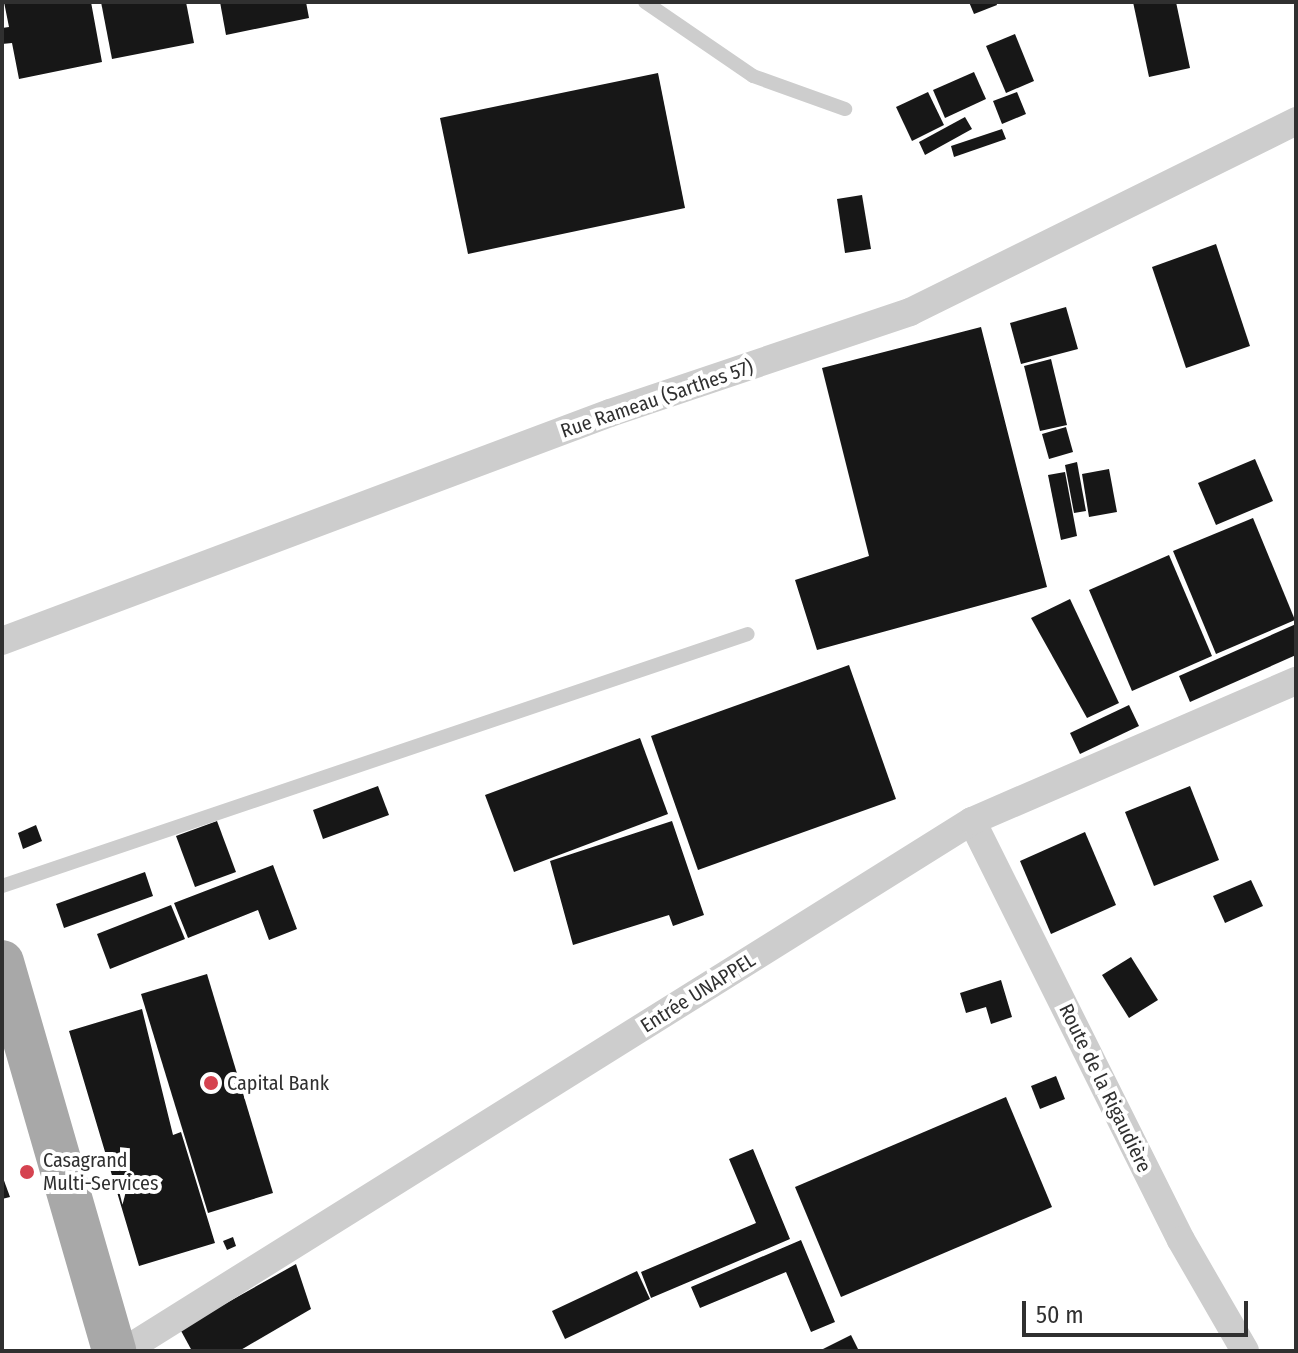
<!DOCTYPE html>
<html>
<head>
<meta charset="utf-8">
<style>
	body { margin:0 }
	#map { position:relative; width:1298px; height:1353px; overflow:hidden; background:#fff; font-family:"Fira Sans Condensed",sans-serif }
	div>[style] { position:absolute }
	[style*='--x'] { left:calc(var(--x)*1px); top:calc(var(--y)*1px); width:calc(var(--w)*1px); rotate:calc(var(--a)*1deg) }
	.building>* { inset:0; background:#171717 }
	.lane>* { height:14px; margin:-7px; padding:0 7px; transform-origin:7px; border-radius:7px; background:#cdcdcd }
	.street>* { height:28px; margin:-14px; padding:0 14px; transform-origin:14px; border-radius:14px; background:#cdcdcd }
	.primary>* { height:44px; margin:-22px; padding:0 22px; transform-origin:22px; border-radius:22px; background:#a8a8a8 }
	.dots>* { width:22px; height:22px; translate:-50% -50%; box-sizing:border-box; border:4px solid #fff; border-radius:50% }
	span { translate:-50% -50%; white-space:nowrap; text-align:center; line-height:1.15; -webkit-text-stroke:8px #fff; paint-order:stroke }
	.street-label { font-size:20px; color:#303030 }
	.poi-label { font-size:20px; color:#303030 }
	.left { translate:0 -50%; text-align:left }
	.frame { position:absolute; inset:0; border:4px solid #303030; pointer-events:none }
	.scale { position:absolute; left:1022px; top:1301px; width:226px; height:36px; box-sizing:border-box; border:4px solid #303030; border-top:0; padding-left:10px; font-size:24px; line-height:28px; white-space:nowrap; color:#303030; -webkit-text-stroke:6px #fff; paint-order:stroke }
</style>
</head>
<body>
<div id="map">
	<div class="building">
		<div style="clip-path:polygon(4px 2px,91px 2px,102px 62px,19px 79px,12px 43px,2px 44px,2px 28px,9px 27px)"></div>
		<div style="clip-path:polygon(101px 2px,186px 2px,194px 43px,112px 59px)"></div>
		<div style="clip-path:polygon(220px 2px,306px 2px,309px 18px,226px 35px)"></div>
		<div style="clip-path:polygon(969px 2px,996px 2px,997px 5px,974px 14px)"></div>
		<div style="clip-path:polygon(1133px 2px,1176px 2px,1190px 68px,1149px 77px)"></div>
		<div style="clip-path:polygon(1015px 34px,1034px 81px,1006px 93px,986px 46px)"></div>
		<div style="clip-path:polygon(974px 72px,986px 99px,945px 118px,933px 90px)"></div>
		<div style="clip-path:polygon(658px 73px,685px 208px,468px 254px,440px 118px)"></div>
		<div style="clip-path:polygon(928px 92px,944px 125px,912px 141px,896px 107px)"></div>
		<div style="clip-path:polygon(1017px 92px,1026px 114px,1002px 124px,993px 101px)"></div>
		<div style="clip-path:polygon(965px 117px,972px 129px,925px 155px,919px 142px)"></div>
		<div style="clip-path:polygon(1002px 129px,1006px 139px,954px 157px,951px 146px)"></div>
		<div style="clip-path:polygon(862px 195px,871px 249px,845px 253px,837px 199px)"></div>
		<div style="clip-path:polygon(1216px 244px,1250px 346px,1186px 368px,1152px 267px)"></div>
		<div style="clip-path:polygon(1066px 307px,1078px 349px,1021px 364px,1010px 323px)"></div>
		<div style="clip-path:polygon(981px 327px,1047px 587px,817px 650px,795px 580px,869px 556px,822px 368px)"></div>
		<div style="clip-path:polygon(1051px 359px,1067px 425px,1040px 431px,1024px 366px)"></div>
		<div style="clip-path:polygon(1066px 427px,1073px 452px,1049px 459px,1042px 434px)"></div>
		<div style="clip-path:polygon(1255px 459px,1273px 501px,1216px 525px,1198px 483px)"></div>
		<div style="clip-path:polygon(1077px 462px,1086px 511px,1074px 513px,1065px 465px)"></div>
		<div style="clip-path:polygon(1109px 469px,1117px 512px,1089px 517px,1082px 474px)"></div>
		<div style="clip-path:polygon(1065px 472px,1077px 536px,1061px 540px,1048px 475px)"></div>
		<div style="clip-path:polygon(1253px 518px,1295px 620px,1216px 654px,1173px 551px)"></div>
		<div style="clip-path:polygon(1169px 555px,1212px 656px,1132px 691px,1089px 590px)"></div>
		<div style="clip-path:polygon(1070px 599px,1119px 703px,1087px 718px,1031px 618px)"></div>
		<div style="clip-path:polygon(1296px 624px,1296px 655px,1190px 702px,1179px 676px)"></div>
		<div style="clip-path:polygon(849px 665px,896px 799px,698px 870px,651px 736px)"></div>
		<div style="clip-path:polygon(1129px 705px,1139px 726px,1080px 754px,1070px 733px)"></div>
		<div style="clip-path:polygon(640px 738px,668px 814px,514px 872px,485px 795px)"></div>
		<div style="clip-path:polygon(378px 786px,389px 815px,323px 839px,313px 810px)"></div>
		<div style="clip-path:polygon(1190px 786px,1219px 860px,1154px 886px,1125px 812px)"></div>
		<div style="clip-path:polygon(217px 821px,236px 872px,195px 887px,176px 836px)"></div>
		<div style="clip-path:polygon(672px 821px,704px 915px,673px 926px,669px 915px,573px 945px,550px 861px)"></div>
		<div style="clip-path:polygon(36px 825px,42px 841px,23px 849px,18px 833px)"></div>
		<div style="clip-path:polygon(1085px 832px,1116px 905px,1051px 934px,1020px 861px)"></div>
		<div style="clip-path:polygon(273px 865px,297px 929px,269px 940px,258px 910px,188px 938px,174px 903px)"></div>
		<div style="clip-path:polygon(145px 872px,153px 896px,64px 928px,56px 904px)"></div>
		<div style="clip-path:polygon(1251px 880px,1263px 906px,1225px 923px,1213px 896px)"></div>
		<div style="clip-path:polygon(171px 905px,185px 939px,110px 969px,97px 934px)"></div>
		<div style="clip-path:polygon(1131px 957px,1158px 1000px,1129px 1018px,1102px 975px)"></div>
		<div style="clip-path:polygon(207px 974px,273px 1193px,208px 1213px,141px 994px)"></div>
		<div style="clip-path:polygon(1001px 980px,1012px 1017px,991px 1024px,986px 1007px,966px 1013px,960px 993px)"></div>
		<div style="clip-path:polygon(142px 1009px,173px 1135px,181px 1132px,215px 1243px,139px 1266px,69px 1031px)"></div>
		<div style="clip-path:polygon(1056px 1076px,1065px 1099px,1040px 1109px,1031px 1086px)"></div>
		<div style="clip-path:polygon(1006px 1097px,1052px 1207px,841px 1297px,795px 1187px)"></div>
		<div style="clip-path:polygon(753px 1149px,790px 1239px,651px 1298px,641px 1272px,756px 1223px,729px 1159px)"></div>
		<div style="clip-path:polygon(2px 1175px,10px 1197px,2px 1199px)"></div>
		<div style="clip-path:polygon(233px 1237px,236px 1246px,227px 1250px,223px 1241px)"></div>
		<div style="clip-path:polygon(801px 1240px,835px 1322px,811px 1332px,786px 1272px,700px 1308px,691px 1287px)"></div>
		<div style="clip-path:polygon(296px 1264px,311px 1309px,239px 1351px,192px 1351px,180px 1329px)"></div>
		<div style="clip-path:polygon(637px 1271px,650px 1299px,565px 1339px,552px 1311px)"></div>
		<div style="clip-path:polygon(851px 1335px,859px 1351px,819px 1351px)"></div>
	</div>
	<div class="lane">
		<div style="--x:645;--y:2;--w:131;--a:34.4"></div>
		<div style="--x:753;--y:76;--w:98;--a:19.7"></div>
		<div style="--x:2;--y:886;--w:787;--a:-18.67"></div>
	</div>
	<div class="street">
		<div style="--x:2;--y:641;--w:649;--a:-20.56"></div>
		<div style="--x:610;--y:413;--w:317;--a:-18.6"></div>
		<div style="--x:910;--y:312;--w:431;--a:-26.3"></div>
		<div style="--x:972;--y:821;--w:468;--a:63.5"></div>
		<div style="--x:1181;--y:1240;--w:128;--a:60"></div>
		<div style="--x:124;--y:1351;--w:1000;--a:-32.01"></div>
		<div style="--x:972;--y:821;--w:353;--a:-23.4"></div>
	</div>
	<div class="primary">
		<div style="--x:2;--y:962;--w:405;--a:73.9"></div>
	</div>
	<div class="dots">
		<div style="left:211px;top:1083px;background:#d54350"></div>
		<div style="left:27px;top:1172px;background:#d54350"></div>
	</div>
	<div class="street-label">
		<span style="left:657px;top:399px;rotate:-19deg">Rue Rameau (Sarthes 57)</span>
		<span style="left:698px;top:993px;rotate:-32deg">Entrée UNAPPEL</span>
		<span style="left:1105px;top:1088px;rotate:64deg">Route de la Rigaudière</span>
	</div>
	<div class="poi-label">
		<span class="left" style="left:227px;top:1083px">Capital Bank</span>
		<span class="left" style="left:43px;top:1172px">Casagrand<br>Multi-Services</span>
	</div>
	<div class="frame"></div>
	<div class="scale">50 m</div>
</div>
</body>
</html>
